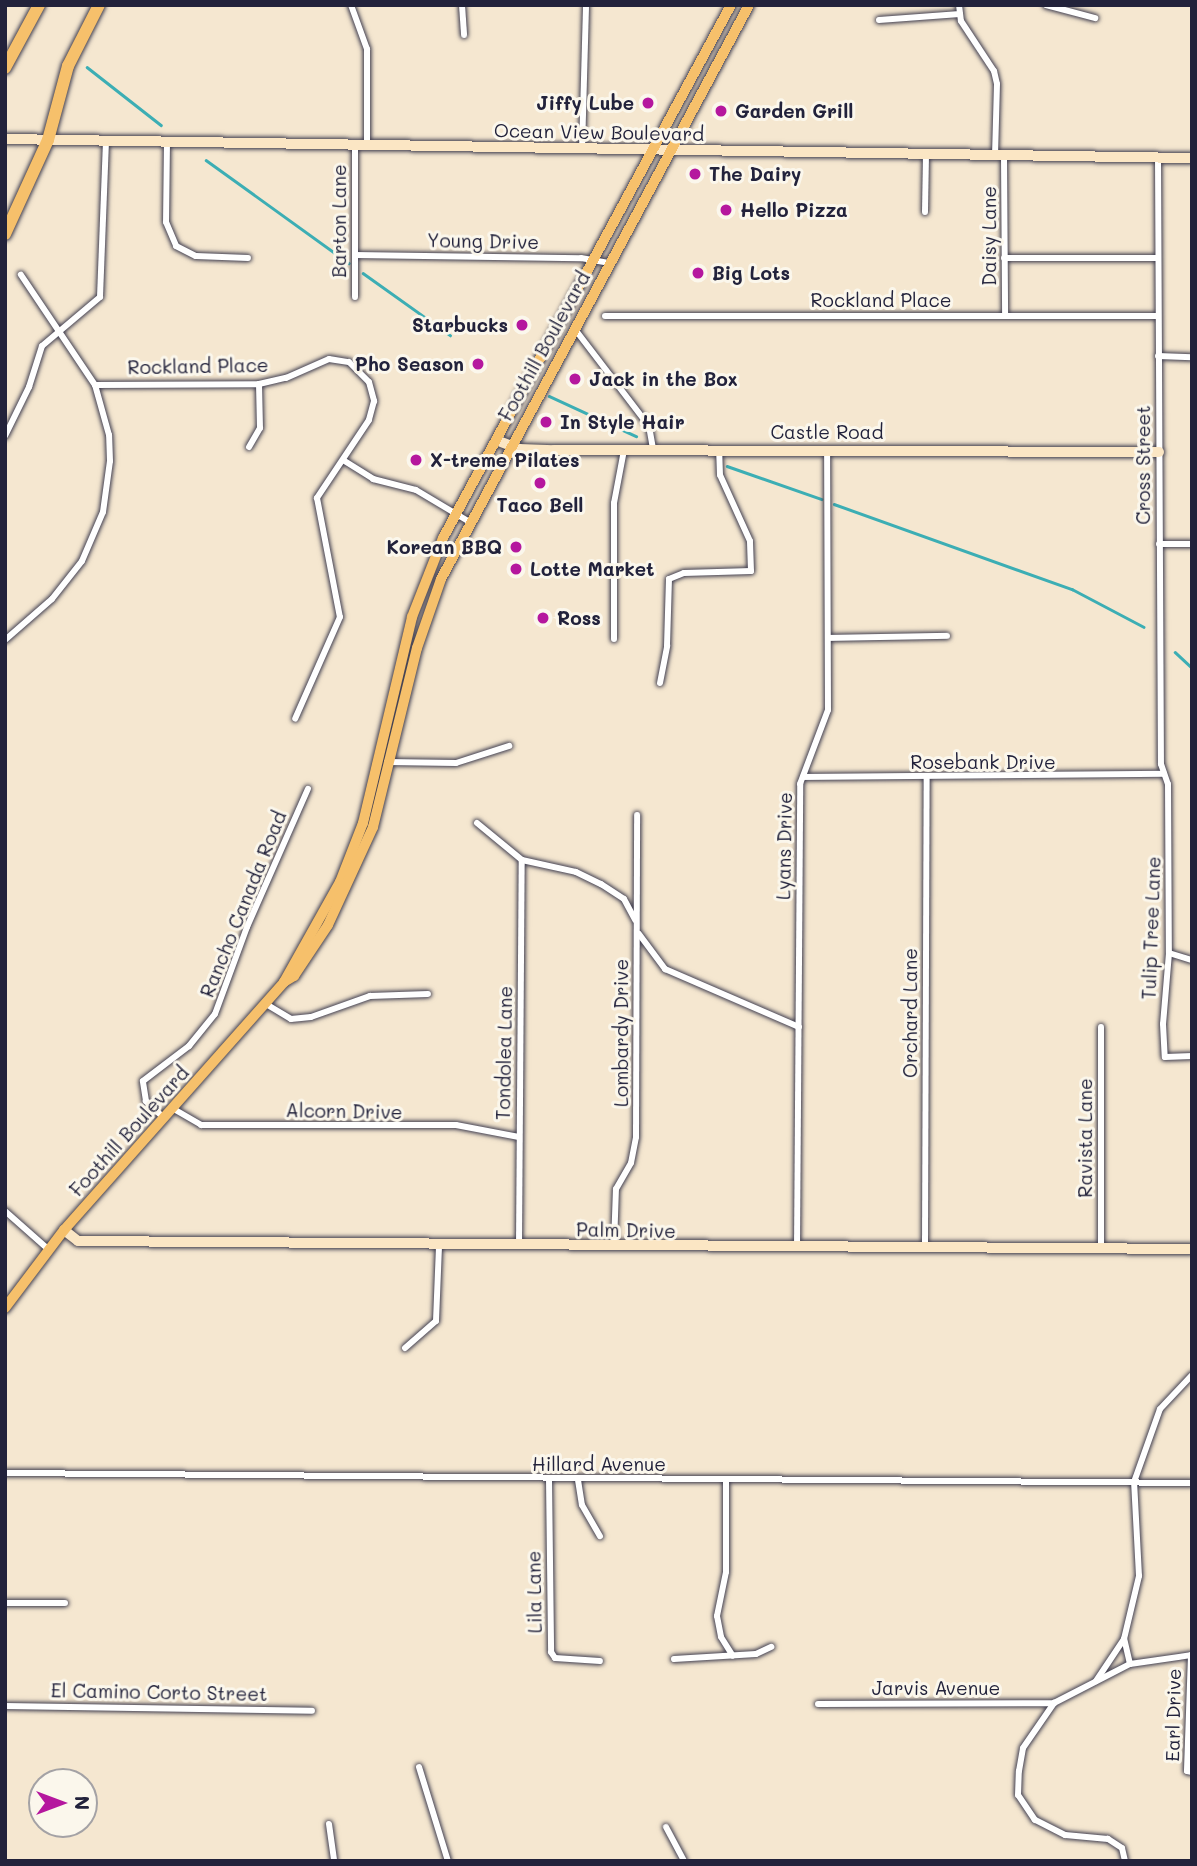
<!DOCTYPE html>
<html>
<head>
<meta charset="utf-8">
<style>
	body { margin:0 }
	#map { position:relative; width:1197px; height:1866px; overflow:hidden; background:#f5e7d0; font-family:Mali,sans-serif }
	div>[style] { position:absolute }
	[style*='--x'] { left:calc(var(--x)*1px); top:calc(var(--y)*1px); width:calc(var(--w)*1px); rotate:calc(var(--a)*1deg) }
	.stream>* { height:2.5px; margin:-1.25px; padding:0 1.25px; transform-origin:1.25px; border-radius:1.25px; background:#3caeb4 }
	.roads { filter:drop-shadow(0 0 2px #424051) drop-shadow(0 0 2px #424051) }
	.street>* { height:6px; margin:-3px; padding:0 3px; transform-origin:3px; border-radius:3px; background:#fff }
	.secondary>* { height:10px; margin:-5px; padding:0 5px; transform-origin:5px; border-radius:5px; background:#fbe6c4 }
	.primary>* { height:10px; margin:-5px; padding:0 5px; transform-origin:5px; border-radius:5px; background:#f6c06b }
	.highway>* { height:12px; margin:-6px; padding:0 6px; transform-origin:6px; border-radius:6px; background:#f6c06b }
	.dots>* { width:19px; height:19px; translate:-50% -50%; box-sizing:border-box; border:4px solid #fbf7ec; border-radius:50% }
	span { translate:-50% -50%; white-space:nowrap; text-align:center; line-height:1.15; -webkit-text-stroke:6px #fbf7ec; paint-order:stroke }
	.poi-label { font-size:19px; color:#22223b; font-weight:700 }
	.right { translate:-100% -50%; text-align:right }
	.left { translate:0 -50%; text-align:left }
	.street-label { font-size:19px; color:#22223b }
	.frame { position:absolute; inset:0; border:7px solid #22223b; pointer-events:none }
	.north { position:absolute; left:28px; top:1768px; width:70px; height:70px; box-sizing:border-box; background:#fbf7ec; border:2px solid #a4a2a5; border-radius:50%; rotate:90deg; font-size:19px; font-weight:700; line-height:28px; text-align:center; color:#22223b }
	.north::after { content:''; display:block; margin:auto; width:24px; height:32px; background:#b5179e; clip-path:polygon(50% 0,100% 100%,50% 72%,0 100%) }
</style>
</head>
<body>
<div id="map">
	<div class="stream">
		<div style="--x:87;--y:67;--w:94;--a:38.1"></div>
		<div style="--x:206;--y:160;--w:176;--a:35.8"></div>
		<div style="--x:363;--y:273;--w:107;--a:35.5"></div>
		<div style="--x:549;--y:396;--w:96;--a:24.7"></div>
		<div style="--x:727;--y:466;--w:100;--a:19.3"></div>
		<div style="--x:834;--y:504;--w:253;--a:19.7"></div>
		<div style="--x:1072;--y:589;--w:81;--a:27.8"></div>
		<div style="--x:1175;--y:652;--w:23;--a:43"></div>
	</div>
	<div class="roads">
		<div class="street">
			<div style="--x:351;--y:5;--w:47;--a:70"></div>
			<div style="--x:367;--y:49;--w:96;--a:90"></div>
			<div style="--x:462;--y:5;--w:30;--a:86"></div>
			<div style="--x:959;--y:5;--w:16;--a:83"></div>
			<div style="--x:961;--y:21;--w:60;--a:56.6"></div>
			<div style="--x:994;--y:71;--w:13;--a:77"></div>
			<div style="--x:997;--y:84;--w:72;--a:91.6"></div>
			<div style="--x:1046;--y:5;--w:51;--a:14.9"></div>
			<div style="--x:879;--y:20;--w:81;--a:-4.2"></div>
			<div style="--x:167;--y:142;--w:80;--a:90.7"></div>
			<div style="--x:166;--y:222;--w:26;--a:67"></div>
			<div style="--x:176;--y:246;--w:22;--a:27"></div>
			<div style="--x:196;--y:256;--w:52;--a:2.2"></div>
			<div style="--x:582;--y:150;--w:145;--a:-88.4"></div>
			<div style="--x:1004;--y:156;--w:160;--a:89.6"></div>
			<div style="--x:1158;--y:157;--w:607;--a:89.72"></div>
			<div style="--x:1161;--y:764;--w:21;--a:71"></div>
			<div style="--x:1168;--y:784;--w:169;--a:89.7"></div>
			<div style="--x:1169;--y:953;--w:71;--a:94.8"></div>
			<div style="--x:1163;--y:1024;--w:33;--a:87"></div>
			<div style="--x:1165;--y:1057;--w:27;--a:-2"></div>
			<div style="--x:925;--y:212;--w:58;--a:-89"></div>
			<div style="--x:355;--y:255;--w:226;--a:0.8"></div>
			<div style="--x:581;--y:258;--w:28;--a:10"></div>
			<div style="--x:1004;--y:258;--w:153;--a:0"></div>
			<div style="--x:355;--y:297;--w:153;--a:-90"></div>
			<div style="--x:605;--y:316;--w:552;--a:0"></div>
			<div style="--x:574;--y:328;--w:123;--a:52.6"></div>
			<div style="--x:649;--y:426;--w:22;--a:80"></div>
			<div style="--x:1158;--y:356;--w:34;--a:2"></div>
			<div style="--x:95;--y:385;--w:164;--a:-0.3"></div>
			<div style="--x:259;--y:384;--w:28;--a:-13"></div>
			<div style="--x:286;--y:378;--w:47;--a:-23.8"></div>
			<div style="--x:329;--y:359;--w:20;--a:9"></div>
			<div style="--x:349;--y:362;--w:28;--a:45"></div>
			<div style="--x:369;--y:382;--w:20;--a:75"></div>
			<div style="--x:374;--y:401;--w:20;--a:105"></div>
			<div style="--x:369;--y:420;--w:94;--a:123.7"></div>
			<div style="--x:317;--y:498;--w:121;--a:79.1"></div>
			<div style="--x:340;--y:617;--w:111;--a:113.8"></div>
			<div style="--x:5;--y:436;--w:55;--a:-63.9"></div>
			<div style="--x:29;--y:387;--w:43;--a:-72.4"></div>
			<div style="--x:42;--y:346;--w:76;--a:-40.2"></div>
			<div style="--x:100;--y:297;--w:155;--a:-87.8"></div>
			<div style="--x:249;--y:447;--w:22;--a:-60"></div>
			<div style="--x:260;--y:428;--w:44;--a:-91.3"></div>
			<div style="--x:343;--y:460;--w:36;--a:32"></div>
			<div style="--x:373;--y:479;--w:44;--a:14.3"></div>
			<div style="--x:416;--y:490;--w:61;--a:30.8"></div>
			<div style="--x:1159;--y:544;--w:33;--a:0"></div>
			<div style="--x:828;--y:638;--w:119;--a:-1"></div>
			<div style="--x:614;--y:639;--w:136;--a:-90"></div>
			<div style="--x:614;--y:503;--w:54;--a:-79.3"></div>
			<div style="--x:5;--y:640;--w:62;--a:-41.1"></div>
			<div style="--x:52;--y:599;--w:48;--a:-51.7"></div>
			<div style="--x:82;--y:561;--w:53;--a:-66.8"></div>
			<div style="--x:103;--y:512;--w:51;--a:-82.2"></div>
			<div style="--x:110;--y:461;--w:26;--a:-92"></div>
			<div style="--x:109;--y:435;--w:52;--a:-105.6"></div>
			<div style="--x:95;--y:385;--w:133;--a:-123.9"></div>
			<div style="--x:660;--y:683;--w:38;--a:-79"></div>
			<div style="--x:667;--y:646;--w:67;--a:-88.3"></div>
			<div style="--x:669;--y:579;--w:16;--a:-22"></div>
			<div style="--x:684;--y:573;--w:67;--a:-1.7"></div>
			<div style="--x:751;--y:571;--w:30;--a:-92"></div>
			<div style="--x:750;--y:541;--w:72;--a:-114.4"></div>
			<div style="--x:720;--y:475;--w:25;--a:-92"></div>
			<div style="--x:387;--y:762;--w:69;--a:0.8"></div>
			<div style="--x:456;--y:763;--w:56;--a:-17.8"></div>
			<div style="--x:803;--y:777;--w:361;--a:-0.5"></div>
			<div style="--x:477;--y:823;--w:58;--a:39.4"></div>
			<div style="--x:522;--y:860;--w:55;--a:12.5"></div>
			<div style="--x:576;--y:872;--w:28;--a:26"></div>
			<div style="--x:601;--y:884;--w:27;--a:33"></div>
			<div style="--x:624;--y:899;--w:24;--a:62"></div>
			<div style="--x:639;--y:934;--w:44;--a:53.4"></div>
			<div style="--x:665;--y:969;--w:146;--a:23.4"></div>
			<div style="--x:1169;--y:953;--w:24;--a:17"></div>
			<div style="--x:266;--y:1004;--w:29;--a:31"></div>
			<div style="--x:291;--y:1019;--w:20;--a:-6"></div>
			<div style="--x:311;--y:1017;--w:63;--a:-19.6"></div>
			<div style="--x:370;--y:996;--w:58;--a:-2"></div>
			<div style="--x:172;--y:1108;--w:34;--a:30"></div>
			<div style="--x:201;--y:1125;--w:255;--a:0"></div>
			<div style="--x:456;--y:1125;--w:64;--a:10.8"></div>
			<div style="--x:164;--y:1118;--w:25;--a:-137"></div>
			<div style="--x:146;--y:1101;--w:20;--a:-99"></div>
			<div style="--x:143;--y:1081;--w:58;--a:-37.3"></div>
			<div style="--x:189;--y:1046;--w:41;--a:-50.9"></div>
			<div style="--x:215;--y:1014;--w:93;--a:-69.8"></div>
			<div style="--x:247;--y:927;--w:151;--a:-66.2"></div>
			<div style="--x:5;--y:1211;--w:57;--a:41.5"></div>
			<div style="--x:614;--y:1245;--w:56;--a:-88"></div>
			<div style="--x:616;--y:1189;--w:30;--a:-60"></div>
			<div style="--x:631;--y:1163;--w:26;--a:-79"></div>
			<div style="--x:636;--y:1137;--w:322;--a:-89.8"></div>
			<div style="--x:519;--y:1246;--w:386;--a:-89.6"></div>
			<div style="--x:797;--y:1248;--w:464;--a:-89.6"></div>
			<div style="--x:800;--y:784;--w:79;--a:-69.3"></div>
			<div style="--x:828;--y:710;--w:260;--a:-90.2"></div>
			<div style="--x:925;--y:1248;--w:470;--a:-89.8"></div>
			<div style="--x:1101;--y:1249;--w:222;--a:-90"></div>
			<div style="--x:405;--y:1348;--w:41;--a:-41.1"></div>
			<div style="--x:436;--y:1321;--w:76;--a:-87.7"></div>
			<div style="--x:5;--y:1473;--w:1187;--a:0.48"></div>
			<div style="--x:549;--y:1479;--w:173;--a:89.3"></div>
			<div style="--x:551;--y:1652;--w:7;--a:56"></div>
			<div style="--x:555;--y:1658;--w:45;--a:3.8"></div>
			<div style="--x:578;--y:1480;--w:25;--a:81"></div>
			<div style="--x:582;--y:1505;--w:36;--a:60"></div>
			<div style="--x:726;--y:1480;--w:92;--a:90"></div>
			<div style="--x:726;--y:1572;--w:45;--a:101.6"></div>
			<div style="--x:717;--y:1616;--w:21;--a:79"></div>
			<div style="--x:721;--y:1637;--w:22;--a:58"></div>
			<div style="--x:5;--y:1603;--w:60;--a:0"></div>
			<div style="--x:1191;--y:1655;--w:116;--a:92"></div>
			<div style="--x:1187;--y:1771;--w:5;--a:11"></div>
			<div style="--x:674;--y:1659;--w:82;--a:-3.5"></div>
			<div style="--x:756;--y:1654;--w:17;--a:-25"></div>
			<div style="--x:1130;--y:1664;--w:63;--a:-8.3"></div>
			<div style="--x:1096;--y:1681;--w:50;--a:-56.3"></div>
			<div style="--x:818;--y:1704;--w:236;--a:-0.2"></div>
			<div style="--x:5;--y:1706;--w:307;--a:0.9"></div>
			<div style="--x:419;--y:1767;--w:98;--a:72.9"></div>
			<div style="--x:329;--y:1824;--w:37;--a:82"></div>
			<div style="--x:666;--y:1827;--w:38;--a:62"></div>
			<div style="--x:1125;--y:1861;--w:13;--a:-103"></div>
			<div style="--x:1122;--y:1848;--w:17;--a:-147"></div>
			<div style="--x:1108;--y:1839;--w:43;--a:-174.7"></div>
			<div style="--x:1065;--y:1835;--w:34;--a:-153"></div>
			<div style="--x:1035;--y:1820;--w:30;--a:-124"></div>
			<div style="--x:1018;--y:1795;--w:24;--a:-88"></div>
			<div style="--x:1019;--y:1771;--w:23;--a:-80"></div>
			<div style="--x:1023;--y:1748;--w:55;--a:-55.4"></div>
			<div style="--x:1054;--y:1703;--w:85;--a:-27.2"></div>
			<div style="--x:1130;--y:1664;--w:26;--a:-103"></div>
			<div style="--x:1124;--y:1639;--w:65;--a:-76.6"></div>
			<div style="--x:1139;--y:1576;--w:94;--a:-93"></div>
			<div style="--x:1134;--y:1482;--w:77;--a:-70.4"></div>
			<div style="--x:1160;--y:1409;--w:47;--a:-46.7"></div>
		</div>
		<div class="secondary">
			<div style="--x:5;--y:139;--w:1187;--a:0.92"></div>
			<div style="--x:496;--y:440;--w:25;--a:21"></div>
			<div style="--x:519;--y:449;--w:35;--a:2"></div>
			<div style="--x:554;--y:450;--w:605;--a:0.19"></div>
			<div style="--x:64;--y:1230;--w:18;--a:38"></div>
			<div style="--x:78;--y:1241;--w:1114;--a:0.41"></div>
		</div>
		<div class="primary">
			<div style="--x:284;--y:982;--w:115;--a:-60.8"></div>
			<div style="--x:340;--y:882;--w:63;--a:-68.7"></div>
			<div style="--x:363;--y:823;--w:212;--a:-76.6"></div>
			<div style="--x:412;--y:617;--w:85;--a:-68.6"></div>
			<div style="--x:443;--y:538;--w:606;--a:-61.62"></div>
			<div style="--x:5;--y:1308;--w:98;--a:-52.9"></div>
			<div style="--x:64;--y:1230;--w:332;--a:-48.4"></div>
			<div style="--x:284;--y:982;--w:12;--a:-31"></div>
			<div style="--x:294;--y:976;--w:61;--a:-56.3"></div>
			<div style="--x:328;--y:925;--w:108;--a:-65.3"></div>
			<div style="--x:373;--y:827;--w:184;--a:-76.2"></div>
			<div style="--x:417;--y:648;--w:73;--a:-70.8"></div>
			<div style="--x:441;--y:579;--w:651;--a:-61.78"></div>
		</div>
		<div class="highway">
			<div style="--x:5;--y:68;--w:72;--a:-61.6"></div>
			<div style="--x:5;--y:234;--w:103;--a:-65.4"></div>
			<div style="--x:48;--y:140;--w:77;--a:-74.9"></div>
			<div style="--x:68;--y:66;--w:68;--a:-63.1"></div>
		</div>
	</div>
	<div class="dots">
		<div style="left:648px;top:103px;background:#b5179e"></div>
		<div style="left:721px;top:111px;background:#b5179e"></div>
		<div style="left:695px;top:174px;background:#b5179e"></div>
		<div style="left:726px;top:210px;background:#b5179e"></div>
		<div style="left:698px;top:273px;background:#b5179e"></div>
		<div style="left:522px;top:325px;background:#b5179e"></div>
		<div style="left:478px;top:364px;background:#b5179e"></div>
		<div style="left:575px;top:379px;background:#b5179e"></div>
		<div style="left:546px;top:422px;background:#b5179e"></div>
		<div style="left:416px;top:460px;background:#b5179e"></div>
		<div style="left:540px;top:483px;background:#b5179e"></div>
		<div style="left:516px;top:547px;background:#b5179e"></div>
		<div style="left:516px;top:569px;background:#b5179e"></div>
		<div style="left:543px;top:618px;background:#b5179e"></div>
	</div>
	<div class="poi-label">
		<span class="right" style="left:634px;top:103px">Jiffy Lube</span>
		<span class="left" style="left:735px;top:111px">Garden Grill</span>
		<span class="left" style="left:709px;top:174px">The Dairy</span>
		<span class="left" style="left:740px;top:210px">Hello Pizza</span>
		<span class="left" style="left:712px;top:273px">Big Lots</span>
		<span class="right" style="left:508px;top:325px">Starbucks</span>
		<span class="right" style="left:464px;top:364px">Pho Season</span>
		<span class="left" style="left:589px;top:379px">Jack in the Box</span>
		<span class="left" style="left:560px;top:422px">In Style Hair</span>
		<span class="left" style="left:430px;top:460px">X-treme Pilates</span>
		<span style="left:540px;top:505px">Taco Bell</span>
		<span class="right" style="left:502px;top:547px">Korean BBQ</span>
		<span class="left" style="left:530px;top:569px">Lotte Market</span>
		<span class="left" style="left:557px;top:618px">Ross</span>
	</div>
	<div class="street-label">
		<span style="left:599px;top:132px;rotate:1deg">Ocean View Boulevard</span>
		<span style="left:339px;top:221px;rotate:-90deg">Barton Lane</span>
		<span style="left:989px;top:236px;rotate:-90deg">Daisy Lane</span>
		<span style="left:483px;top:241px;rotate:1deg">Young Drive</span>
		<span style="left:881px;top:300px">Rockland Place</span>
		<span style="left:544px;top:346px;rotate:-61deg">Foothill Boulevard</span>
		<span style="left:198px;top:366px;rotate:-1deg">Rockland Place</span>
		<span style="left:827px;top:432px">Castle Road</span>
		<span style="left:1143px;top:465px;rotate:-90deg">Cross Street</span>
		<span style="left:983px;top:762px">Rosebank Drive</span>
		<span style="left:784px;top:846px;rotate:-89deg">Lyans Drive</span>
		<span style="left:243px;top:904px;rotate:-68deg">Rancho Canada Road</span>
		<span style="left:1151px;top:928px;rotate:-88deg">Tulip Tree Lane</span>
		<span style="left:910px;top:1013px;rotate:-90deg">Orchard Lane</span>
		<span style="left:621px;top:1033px;rotate:-90deg">Lombardy Drive</span>
		<span style="left:504px;top:1053px;rotate:-89deg">Tondolea Lane</span>
		<span style="left:344px;top:1111px;rotate:1deg">Alcorn Drive</span>
		<span style="left:129px;top:1131px;rotate:-48deg">Foothill Boulevard</span>
		<span style="left:1085px;top:1138px;rotate:-90deg">Ravista Lane</span>
		<span style="left:626px;top:1230px;rotate:1deg">Palm Drive</span>
		<span style="left:599px;top:1464px">Hillard Avenue</span>
		<span style="left:534px;top:1592px;rotate:-91deg">Lila Lane</span>
		<span style="left:936px;top:1688px">Jarvis Avenue</span>
		<span style="left:159px;top:1692px;rotate:1deg">El Camino Corto Street</span>
		<span style="left:1173px;top:1715px;rotate:-89deg">Earl Drive</span>
	</div>
	<div class="frame"></div>
	<div class="north">N</div>
</div>
</body>
</html>
